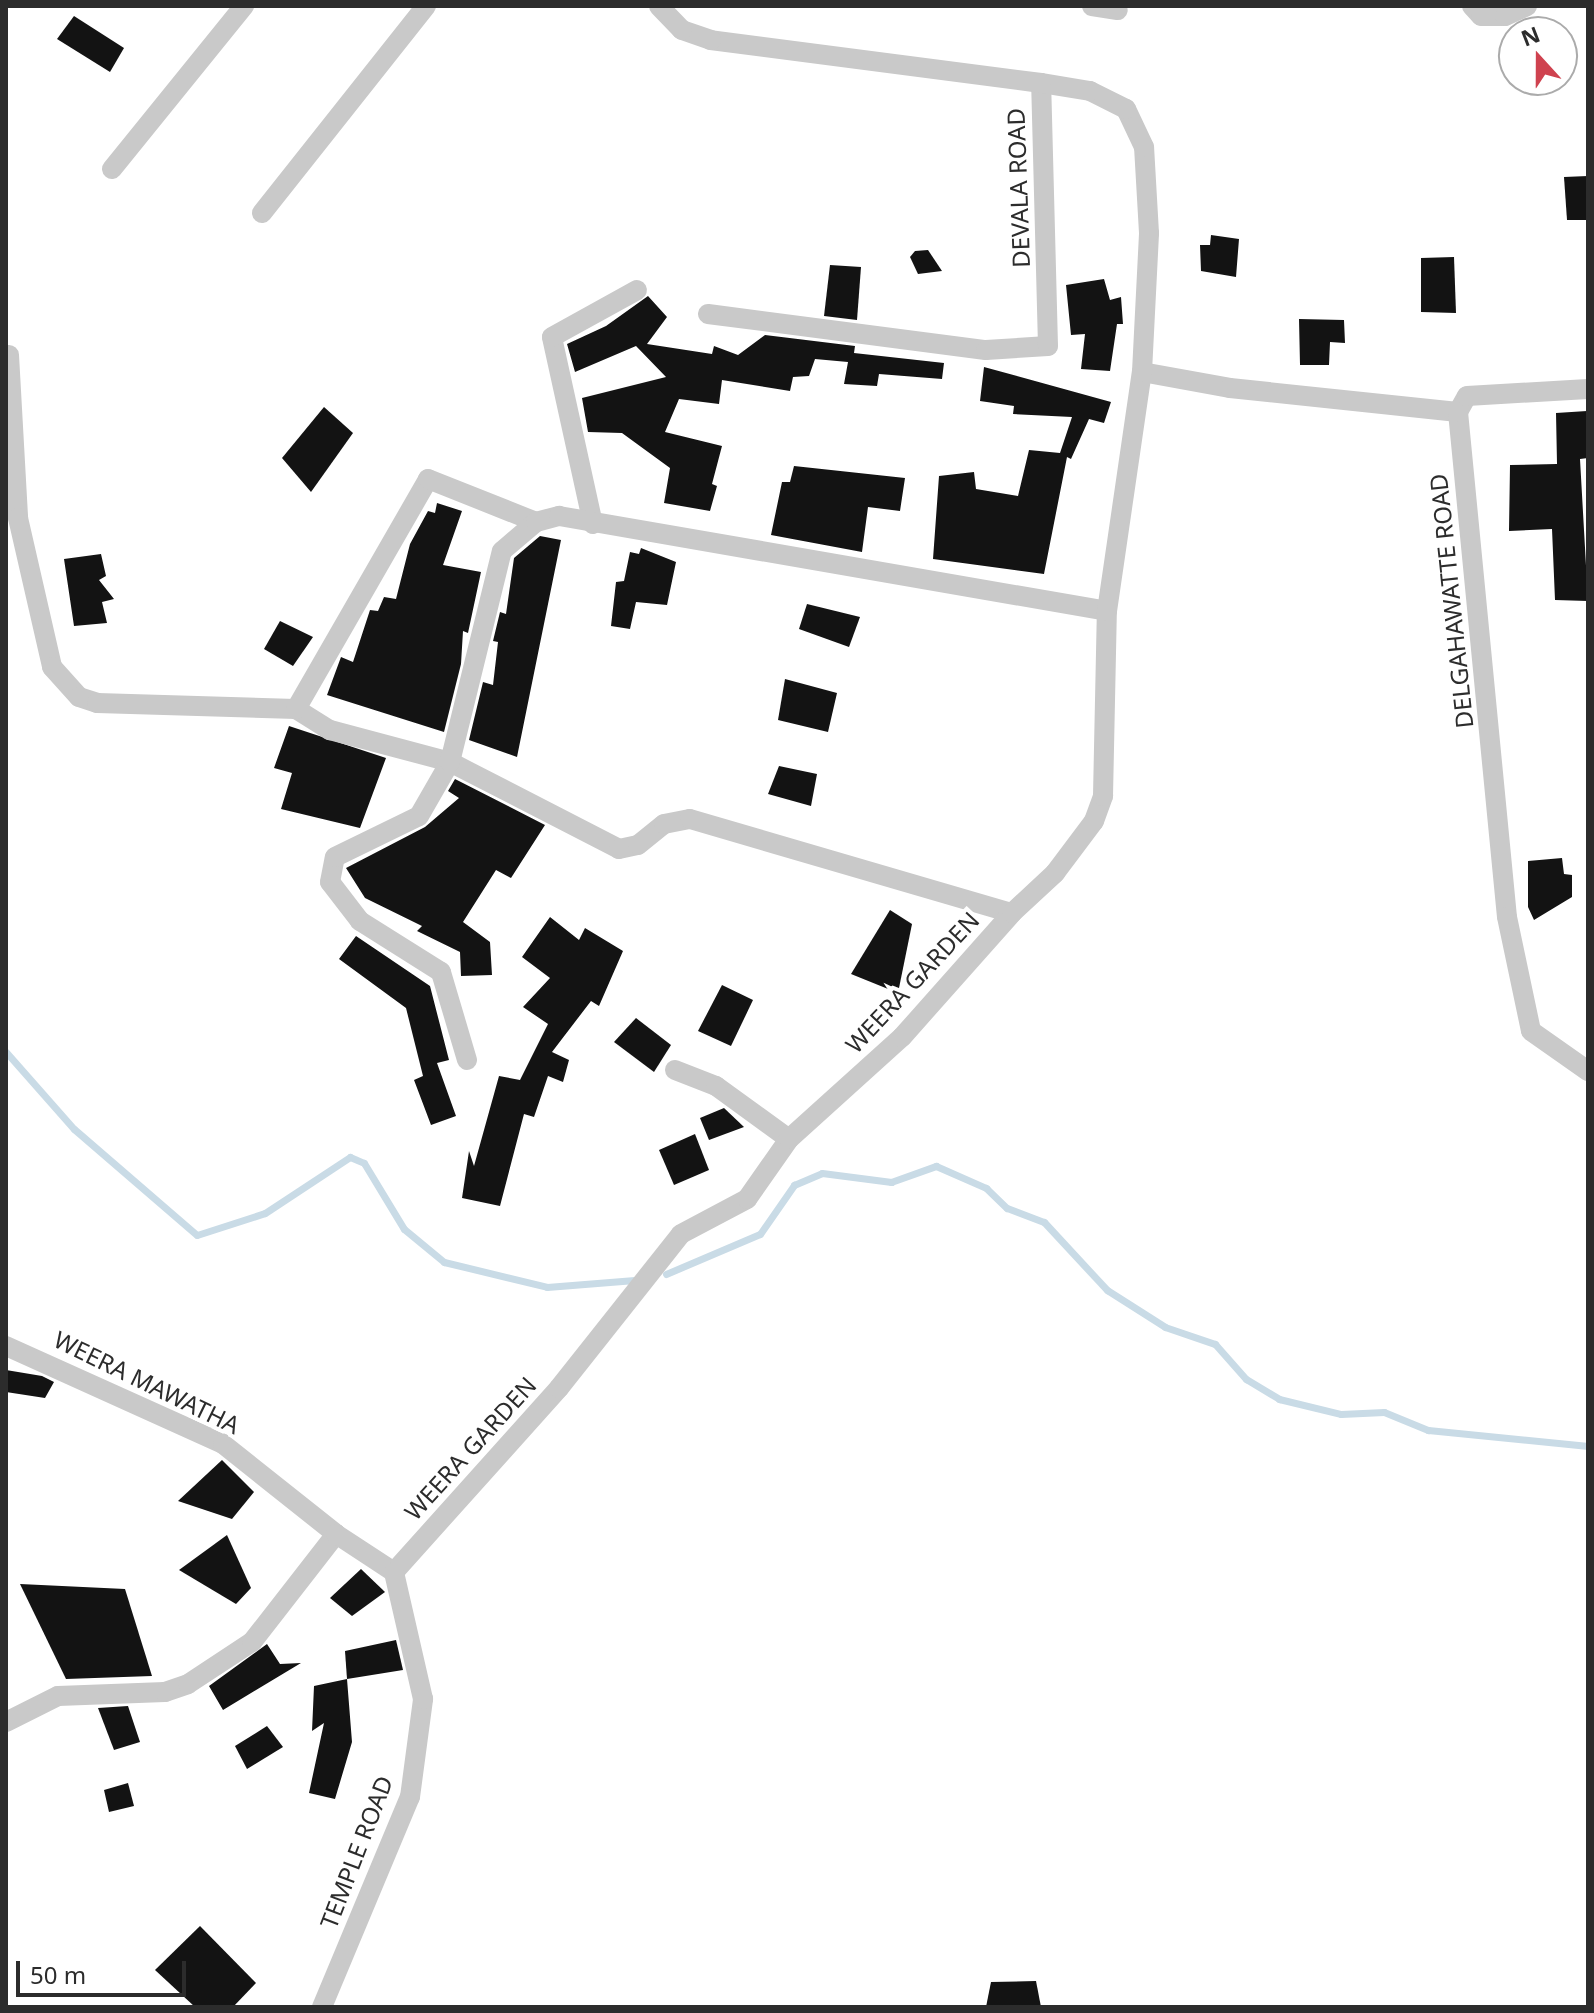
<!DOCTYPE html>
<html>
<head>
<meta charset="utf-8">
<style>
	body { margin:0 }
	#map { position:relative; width:1594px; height:2013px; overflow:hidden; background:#fff; font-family:"Noto Sans",sans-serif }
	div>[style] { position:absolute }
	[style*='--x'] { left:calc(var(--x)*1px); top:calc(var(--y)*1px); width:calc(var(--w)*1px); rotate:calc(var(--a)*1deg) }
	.stream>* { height:7px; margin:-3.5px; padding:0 3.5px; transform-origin:3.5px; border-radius:3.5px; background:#c9dbe6 }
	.building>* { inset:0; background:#131313 }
	.minor>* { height:20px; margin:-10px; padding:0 10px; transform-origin:10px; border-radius:10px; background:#c9c9c9 }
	span { translate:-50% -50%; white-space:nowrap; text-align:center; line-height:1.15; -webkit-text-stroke:8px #fff; paint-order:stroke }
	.street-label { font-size:24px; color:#2c2c2c }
	.frame { position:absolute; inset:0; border:8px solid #2c2c2c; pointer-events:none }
	.north { position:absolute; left:1498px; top:16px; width:80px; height:80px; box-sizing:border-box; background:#fff; border:2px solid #ababab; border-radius:50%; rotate:339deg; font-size:22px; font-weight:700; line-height:32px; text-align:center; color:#2c2c2c }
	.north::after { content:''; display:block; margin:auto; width:28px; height:36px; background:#cf424f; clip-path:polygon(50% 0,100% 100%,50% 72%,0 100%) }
	.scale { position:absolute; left:16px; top:1961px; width:170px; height:36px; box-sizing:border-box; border:4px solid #2c2c2c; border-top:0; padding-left:10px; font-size:24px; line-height:28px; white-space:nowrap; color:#2c2c2c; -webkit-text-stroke:6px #fff; paint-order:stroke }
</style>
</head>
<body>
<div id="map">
	<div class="stream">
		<div style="--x:6;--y:1052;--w:103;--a:48.6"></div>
		<div style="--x:74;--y:1129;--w:162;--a:40.8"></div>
		<div style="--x:197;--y:1235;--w:71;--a:-17.9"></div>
		<div style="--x:265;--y:1213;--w:102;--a:-33.4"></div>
		<div style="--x:350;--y:1157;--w:15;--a:23"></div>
		<div style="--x:364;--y:1163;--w:77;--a:58.8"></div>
		<div style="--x:404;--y:1229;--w:52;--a:39.5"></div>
		<div style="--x:444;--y:1262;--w:106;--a:13.6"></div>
		<div style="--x:547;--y:1287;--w:88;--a:-4.5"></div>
		<div style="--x:666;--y:1274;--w:102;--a:-23.1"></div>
		<div style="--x:760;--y:1234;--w:60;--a:-55.2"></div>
		<div style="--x:794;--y:1185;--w:30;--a:-23"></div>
		<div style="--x:822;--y:1173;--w:70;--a:7.4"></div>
		<div style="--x:891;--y:1182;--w:48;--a:-19.6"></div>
		<div style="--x:936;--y:1166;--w:55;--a:23.7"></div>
		<div style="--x:986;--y:1188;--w:29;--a:44"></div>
		<div style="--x:1007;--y:1208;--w:40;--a:21"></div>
		<div style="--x:1044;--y:1222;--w:93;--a:47.2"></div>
		<div style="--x:1107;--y:1290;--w:69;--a:32.5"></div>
		<div style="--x:1165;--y:1327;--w:53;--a:18.8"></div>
		<div style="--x:1215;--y:1344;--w:47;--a:48.5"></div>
		<div style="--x:1246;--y:1379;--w:39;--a:31"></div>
		<div style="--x:1279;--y:1399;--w:64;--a:13.6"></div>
		<div style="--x:1341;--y:1414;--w:43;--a:-2.7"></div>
		<div style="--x:1384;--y:1412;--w:48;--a:22.2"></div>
		<div style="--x:1428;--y:1430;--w:161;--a:5.7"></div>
	</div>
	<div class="building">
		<div style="clip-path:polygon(74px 16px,124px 48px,110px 72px,57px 39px)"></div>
		<div style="clip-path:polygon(1588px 176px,1588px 220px,1567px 220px,1564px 177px)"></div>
		<div style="clip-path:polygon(1211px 235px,1239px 239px,1236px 277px,1201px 271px,1200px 245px,1210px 245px)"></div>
		<div style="clip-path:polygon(928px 250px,942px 271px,918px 274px,910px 257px,915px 251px)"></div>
		<div style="clip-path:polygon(1454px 257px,1456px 313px,1421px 312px,1421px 258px)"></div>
		<div style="clip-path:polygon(830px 265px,861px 267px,857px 320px,824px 316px)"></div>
		<div style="clip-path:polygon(1104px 279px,1110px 300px,1121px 297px,1123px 324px,1117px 324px,1110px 371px,1081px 369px,1085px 334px,1071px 335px,1066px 285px)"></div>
		<div style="clip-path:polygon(648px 296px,667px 317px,647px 344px,712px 354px,714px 346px,738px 355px,765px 335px,855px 346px,854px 353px,944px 363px,942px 379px,879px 374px,877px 386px,844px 384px,848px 362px,815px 359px,809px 376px,793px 377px,790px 391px,722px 380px,719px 404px,679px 399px,665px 432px,722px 446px,712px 484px,717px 486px,710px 511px,664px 503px,670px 468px,622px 433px,588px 432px,582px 398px,666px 377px,636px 346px,575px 372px,567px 344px,606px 326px)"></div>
		<div style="clip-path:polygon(1299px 319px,1344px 320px,1345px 343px,1330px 342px,1329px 365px,1300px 365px)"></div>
		<div style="clip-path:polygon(984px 367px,1111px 402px,1104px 423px,1089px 419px,1071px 459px,1067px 457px,1044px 574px,933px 559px,939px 476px,974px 472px,976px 489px,1018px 496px,1029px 450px,1060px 453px,1072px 417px,1013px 414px,1014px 406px,980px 401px)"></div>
		<div style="clip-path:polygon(324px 407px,353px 433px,311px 492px,282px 458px)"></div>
		<div style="clip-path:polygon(1587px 411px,1588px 458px,1580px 459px,1588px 601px,1555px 600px,1552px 529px,1509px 531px,1510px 465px,1557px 464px,1556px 413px)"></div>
		<div style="clip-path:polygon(794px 466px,905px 478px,900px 511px,868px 507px,862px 552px,771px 535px,782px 482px,790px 482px)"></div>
		<div style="clip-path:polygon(437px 503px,462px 511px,443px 565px,481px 572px,468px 633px,463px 631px,461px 664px,444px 732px,327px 695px,341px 657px,353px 662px,370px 610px,378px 611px,384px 597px,396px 599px,410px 544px,428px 511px,435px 513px)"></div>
		<div style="clip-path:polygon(540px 536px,561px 540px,517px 757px,469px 740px,483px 682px,493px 685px,498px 642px,493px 641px,500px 612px,506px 614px,514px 558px)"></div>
		<div style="clip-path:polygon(641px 548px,676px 562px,667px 605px,636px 602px,630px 629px,611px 626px,616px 582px,624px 581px,630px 552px,639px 554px)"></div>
		<div style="clip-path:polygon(101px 554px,106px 576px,99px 580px,114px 599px,102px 602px,107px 623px,74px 626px,64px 559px)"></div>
		<div style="clip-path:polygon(807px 604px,860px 617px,849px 647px,799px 629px)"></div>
		<div style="clip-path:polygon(280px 621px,313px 637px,293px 666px,264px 649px)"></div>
		<div style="clip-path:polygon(785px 679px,837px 693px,828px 732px,778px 720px)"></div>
		<div style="clip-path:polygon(289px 726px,386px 758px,360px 828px,281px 809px,292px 773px,274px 768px)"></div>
		<div style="clip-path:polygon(779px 766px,817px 774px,811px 806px,768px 794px)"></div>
		<div style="clip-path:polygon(455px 779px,545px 825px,511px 878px,496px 870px,463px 922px,490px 942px,492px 975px,461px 976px,460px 952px,417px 931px,422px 926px,365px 898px,346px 868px,425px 827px,459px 798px,448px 791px)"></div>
		<div style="clip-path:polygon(1562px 858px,1564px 874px,1572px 875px,1572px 897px,1534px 920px,1528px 907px,1528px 861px)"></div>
		<div style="clip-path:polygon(890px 910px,912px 924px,898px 993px,851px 974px)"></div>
		<div style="clip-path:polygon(550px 917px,579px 940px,585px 928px,623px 951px,599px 1006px,591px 1001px,552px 1052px,569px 1060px,563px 1082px,548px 1076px,534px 1117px,524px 1114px,500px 1206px,462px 1198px,469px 1151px,474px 1166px,499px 1076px,520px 1080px,548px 1024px,523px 1007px,550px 978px,522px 957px)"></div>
		<div style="clip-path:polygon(356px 936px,430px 986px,449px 1060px,437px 1063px,456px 1116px,431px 1125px,414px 1080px,423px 1076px,406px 1008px,339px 959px)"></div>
		<div style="clip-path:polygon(722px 985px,753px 1000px,731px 1046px,698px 1031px)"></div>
		<div style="clip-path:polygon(636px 1018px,671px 1045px,654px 1072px,614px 1042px)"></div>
		<div style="clip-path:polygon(724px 1108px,744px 1127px,709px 1140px,700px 1118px)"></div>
		<div style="clip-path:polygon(695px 1134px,709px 1170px,674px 1185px,659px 1150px)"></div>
		<div style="clip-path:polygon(6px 1370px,42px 1376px,54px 1382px,45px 1398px,6px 1392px)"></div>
		<div style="clip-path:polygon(222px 1460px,254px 1492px,232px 1519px,178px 1501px)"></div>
		<div style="clip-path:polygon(227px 1535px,251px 1588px,236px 1604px,179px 1570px)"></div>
		<div style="clip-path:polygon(361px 1569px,385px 1592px,352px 1616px,330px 1598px)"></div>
		<div style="clip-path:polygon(20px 1584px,125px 1589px,152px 1676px,66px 1679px)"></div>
		<div style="clip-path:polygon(396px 1640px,403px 1670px,347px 1679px,345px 1651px)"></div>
		<div style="clip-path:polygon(267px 1644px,280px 1664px,301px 1663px,223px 1710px,209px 1686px)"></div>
		<div style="clip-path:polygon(347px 1679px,352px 1742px,335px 1799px,309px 1793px,324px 1723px,312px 1731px,314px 1686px)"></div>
		<div style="clip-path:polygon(128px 1706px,140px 1742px,114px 1750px,98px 1708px)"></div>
		<div style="clip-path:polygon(267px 1726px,283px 1747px,247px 1769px,235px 1746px)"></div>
		<div style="clip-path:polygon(128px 1783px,134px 1806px,109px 1812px,104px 1790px)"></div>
		<div style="clip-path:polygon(200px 1926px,256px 1983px,233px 2007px,195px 2007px,155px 1970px)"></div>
		<div style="clip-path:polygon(1036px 1981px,1041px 2007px,986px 2007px,991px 1982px)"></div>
	</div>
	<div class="minor">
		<div style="--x:1092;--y:6;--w:26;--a:9"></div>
		<div style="--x:1472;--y:6;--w:13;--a:48"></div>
		<div style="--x:1481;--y:16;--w:24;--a:0"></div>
		<div style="--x:1505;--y:16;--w:24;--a:-24"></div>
		<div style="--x:112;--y:169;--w:210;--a:-51"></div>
		<div style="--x:262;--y:213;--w:264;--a:-51.6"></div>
		<div style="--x:708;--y:314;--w:280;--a:7.4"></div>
		<div style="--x:986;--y:350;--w:62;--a:-3.7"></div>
		<div style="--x:1048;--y:346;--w:263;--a:-91.5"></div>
		<div style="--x:9;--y:355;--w:163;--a:86.8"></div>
		<div style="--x:18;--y:518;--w:153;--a:77.1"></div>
		<div style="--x:52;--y:667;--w:40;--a:48"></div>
		<div style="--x:79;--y:697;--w:19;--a:18"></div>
		<div style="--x:97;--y:703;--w:199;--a:1.7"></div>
		<div style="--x:296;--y:709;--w:40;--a:32"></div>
		<div style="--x:330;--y:730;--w:124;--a:14.9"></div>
		<div style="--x:450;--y:762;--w:190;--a:27.2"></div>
		<div style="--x:619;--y:849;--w:19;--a:-12"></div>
		<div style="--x:638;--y:845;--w:33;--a:-39"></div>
		<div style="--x:664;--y:824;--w:26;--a:-11"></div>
		<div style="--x:690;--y:819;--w:335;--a:16.3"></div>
		<div style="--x:1142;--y:372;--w:89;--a:10.3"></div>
		<div style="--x:1230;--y:388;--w:229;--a:6"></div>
		<div style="--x:1458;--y:412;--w:507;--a:84.46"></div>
		<div style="--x:1507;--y:917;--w:116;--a:78.1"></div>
		<div style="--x:1531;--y:1031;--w:70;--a:35.1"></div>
		<div style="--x:1458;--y:412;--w:18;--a:-61"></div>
		<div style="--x:1467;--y:396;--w:121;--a:-3.3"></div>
		<div style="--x:593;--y:524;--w:191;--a:-102.4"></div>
		<div style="--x:552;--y:337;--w:97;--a:-28.9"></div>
		<div style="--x:296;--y:709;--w:265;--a:-60.1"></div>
		<div style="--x:428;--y:479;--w:116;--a:21.7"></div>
		<div style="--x:467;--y:1060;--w:92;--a:-106.5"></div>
		<div style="--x:441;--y:972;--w:96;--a:-147.8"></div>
		<div style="--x:360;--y:921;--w:49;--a:-127.6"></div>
		<div style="--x:330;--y:882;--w:25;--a:-79"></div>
		<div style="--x:335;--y:857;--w:93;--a:-26"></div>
		<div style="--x:419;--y:816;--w:62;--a:-60.1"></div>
		<div style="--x:450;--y:762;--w:217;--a:-76.2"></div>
		<div style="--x:502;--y:551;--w:45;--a:-40.5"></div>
		<div style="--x:536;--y:522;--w:24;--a:-15"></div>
		<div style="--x:559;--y:516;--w:556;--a:9.83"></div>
		<div style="--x:675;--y:1070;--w:44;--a:21.3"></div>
		<div style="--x:716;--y:1086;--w:90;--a:36"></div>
		<div style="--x:6;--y:1346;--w:238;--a:24.3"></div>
		<div style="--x:223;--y:1444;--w:144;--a:38.5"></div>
		<div style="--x:394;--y:1572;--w:247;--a:-48.1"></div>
		<div style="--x:559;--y:1388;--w:196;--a:-51.6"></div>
		<div style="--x:681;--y:1234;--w:75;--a:-27.9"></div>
		<div style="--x:747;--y:1199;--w:73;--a:-55"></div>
		<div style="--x:789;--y:1139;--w:152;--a:-42.1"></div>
		<div style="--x:902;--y:1037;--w:166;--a:-48.4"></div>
		<div style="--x:1012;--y:913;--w:59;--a:-42.9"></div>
		<div style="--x:1055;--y:873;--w:65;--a:-53.1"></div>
		<div style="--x:1094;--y:821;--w:27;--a:-70"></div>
		<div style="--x:1103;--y:796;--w:185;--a:-88.8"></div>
		<div style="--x:1107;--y:611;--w:242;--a:-81.7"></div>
		<div style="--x:1142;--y:372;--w:139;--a:-87.1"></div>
		<div style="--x:1149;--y:233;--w:86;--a:-93.3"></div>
		<div style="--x:1144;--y:147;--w:42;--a:-115.3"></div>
		<div style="--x:1126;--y:109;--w:40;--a:-153.4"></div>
		<div style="--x:1090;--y:91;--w:50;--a:-170.7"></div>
		<div style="--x:1041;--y:83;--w:333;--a:-172.6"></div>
		<div style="--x:711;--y:40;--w:31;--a:-161"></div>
		<div style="--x:682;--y:30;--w:33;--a:-134"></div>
		<div style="--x:6;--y:1722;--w:58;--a:-26.6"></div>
		<div style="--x:58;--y:1696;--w:107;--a:-2.1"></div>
		<div style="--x:165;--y:1692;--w:24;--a:-19"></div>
		<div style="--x:188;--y:1684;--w:77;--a:-33.3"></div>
		<div style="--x:252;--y:1642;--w:137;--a:-52.1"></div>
		<div style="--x:336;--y:1534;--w:69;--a:33.2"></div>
		<div style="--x:322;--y:2007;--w:228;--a:-67.3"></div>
		<div style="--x:410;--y:1797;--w:99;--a:-82.4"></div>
		<div style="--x:423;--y:1699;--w:130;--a:-102.9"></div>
	</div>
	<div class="street-label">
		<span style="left:1018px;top:188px;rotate:-92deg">DEVALA ROAD</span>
		<span style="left:1451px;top:601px;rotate:-96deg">DELGAHAWATTE ROAD</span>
		<span style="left:912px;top:982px;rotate:-47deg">WEERA GARDEN</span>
		<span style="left:147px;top:1382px;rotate:26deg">WEERA MAWATHA</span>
		<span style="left:470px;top:1448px;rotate:-48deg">WEERA GARDEN</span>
		<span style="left:356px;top:1852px;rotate:-69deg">TEMPLE ROAD</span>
	</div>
	<div class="frame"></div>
	<div class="north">N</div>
	<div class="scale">50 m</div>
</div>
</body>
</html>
